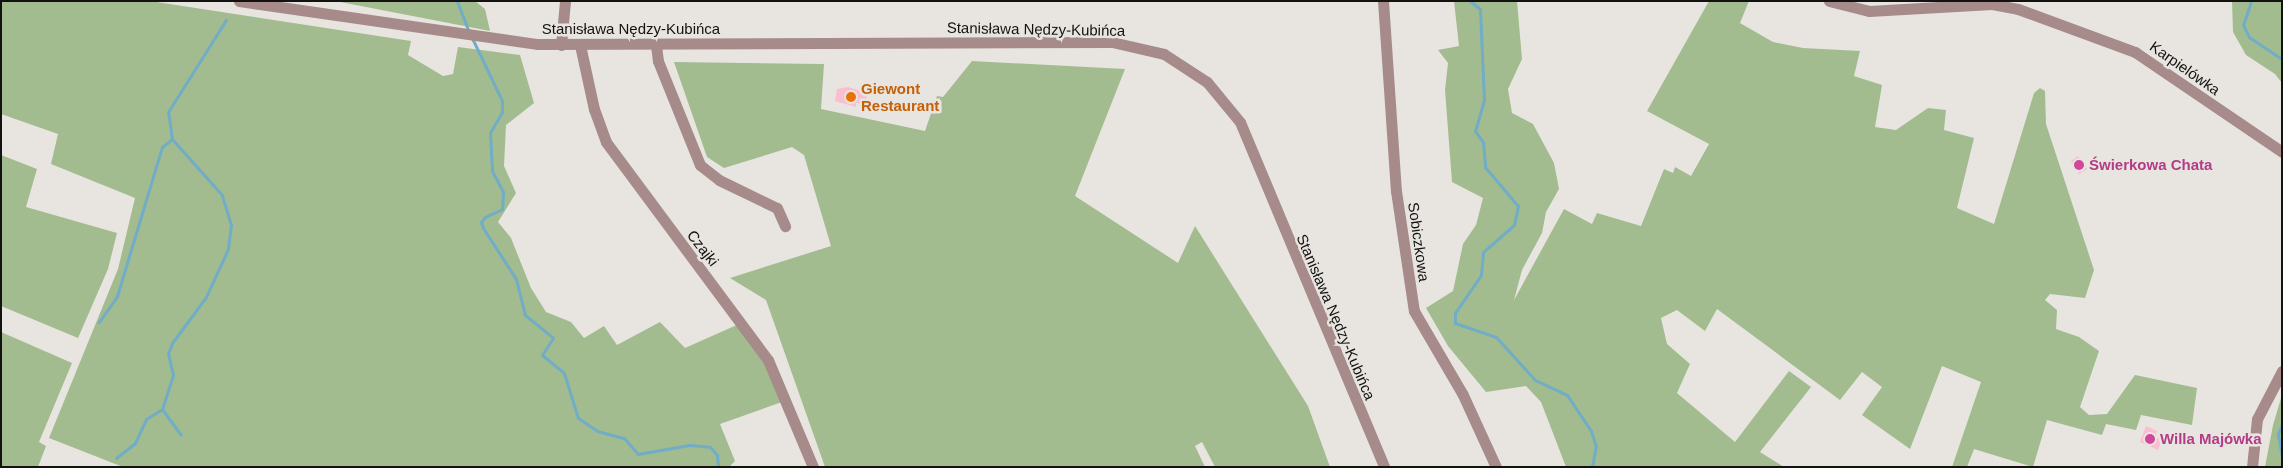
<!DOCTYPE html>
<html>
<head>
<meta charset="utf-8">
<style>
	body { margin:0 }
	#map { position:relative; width:2283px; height:468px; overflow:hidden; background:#e8e5e1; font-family:Arial,sans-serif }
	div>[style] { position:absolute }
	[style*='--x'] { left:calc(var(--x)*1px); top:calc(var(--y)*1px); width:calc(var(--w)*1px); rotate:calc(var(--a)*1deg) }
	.green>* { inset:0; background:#a2bc8f }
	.stream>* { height:3px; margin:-1.5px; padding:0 1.5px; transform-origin:1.5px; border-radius:1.5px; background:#71adc7 }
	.building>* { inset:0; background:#f9bed0 }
	.minor>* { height:11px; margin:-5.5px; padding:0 5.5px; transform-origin:5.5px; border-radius:5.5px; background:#a68b8a }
	.dots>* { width:14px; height:14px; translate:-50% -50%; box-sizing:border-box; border:2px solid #e8e5e1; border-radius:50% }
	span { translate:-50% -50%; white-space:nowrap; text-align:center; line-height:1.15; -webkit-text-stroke:5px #e8e5e1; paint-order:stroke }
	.street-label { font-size:15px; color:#131211 }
	.food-label { font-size:15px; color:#c56008; font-weight:700 }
	.left { translate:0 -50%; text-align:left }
	.hotel-label { font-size:15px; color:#b23c85; font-weight:700 }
	.frame { position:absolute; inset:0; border:2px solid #131211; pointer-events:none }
</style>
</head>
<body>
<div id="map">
	<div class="green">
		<div style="clip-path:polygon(1px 1px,150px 1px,411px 41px,408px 55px,443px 76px,453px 74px,458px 47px,520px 55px,534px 103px,506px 125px,504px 166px,516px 193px,498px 222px,511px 238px,531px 288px,546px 312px,571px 322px,584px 338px,604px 326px,617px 345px,660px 322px,685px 348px,739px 324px,766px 365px,782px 402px,720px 424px,735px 461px,729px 467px,123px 467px,49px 438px,118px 269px,135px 198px,51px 164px,58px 134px,1px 114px)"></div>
		<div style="clip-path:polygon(335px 1px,475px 1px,485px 9px,490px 31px)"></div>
		<div style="clip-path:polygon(1454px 1px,1517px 1px,1522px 59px,1508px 89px,1512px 113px,1533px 124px,1554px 163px,1559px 189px,1546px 212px,1542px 233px,1522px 270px,1514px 300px,1564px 209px,1592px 224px,1597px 213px,1641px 226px,1664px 169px,1673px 173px,1675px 167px,1691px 176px,1709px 144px,1647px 111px,1709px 1px,1749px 1px,1740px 23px,1773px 42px,1803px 48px,1860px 51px,1854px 76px,1882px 85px,1875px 127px,1896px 130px,1928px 108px,1946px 110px,1944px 130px,1974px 138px,1957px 208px,1994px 224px,2034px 93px,2040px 88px,2045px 91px,2046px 124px,2094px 270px,2085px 298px,2050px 294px,2045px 300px,2057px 310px,2056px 329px,2079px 337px,2099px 351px,2080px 407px,2089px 415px,2107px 414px,2135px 375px,2197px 388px,2192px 425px,2141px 415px,2136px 430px,2106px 424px,2102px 435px,2047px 420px,2033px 467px,1974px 449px,1967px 467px,1952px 467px,1981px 382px,1942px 366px,1910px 449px,1862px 415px,1882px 387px,1862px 372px,1840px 400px,1717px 309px,1705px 331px,1677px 310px,1661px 318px,1667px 344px,1690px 364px,1677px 393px,1735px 442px,1789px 371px,1811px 387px,1760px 452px,1784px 467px,1566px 467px,1541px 402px,1526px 386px,1486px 392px,1448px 346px,1426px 308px,1453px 291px,1463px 244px,1476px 225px,1483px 198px,1452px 182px,1445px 90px,1448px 63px,1438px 50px,1459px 46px)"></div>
		<div style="clip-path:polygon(2232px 1px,2282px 1px,2282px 83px,2275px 74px,2246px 55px,2233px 32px)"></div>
		<div style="clip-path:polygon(972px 61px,1125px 69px,1075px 196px,1178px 263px,1195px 226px,1308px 406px,1330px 467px,1215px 467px,1202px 442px,1195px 446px,1205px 467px,825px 467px,766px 300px,730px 278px,831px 246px,804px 155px,792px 147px,724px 168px,707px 157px,674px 62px,824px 64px,821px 109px,925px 131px,937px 96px,943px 97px)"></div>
		<div style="clip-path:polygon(1px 155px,37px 169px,26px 207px,117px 233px,108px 269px,78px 338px,1px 306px)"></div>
		<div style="clip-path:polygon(1px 332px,72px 363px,39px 442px,46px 446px,38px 467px,1px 467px)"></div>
		<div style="clip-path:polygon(2282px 395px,2282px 467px,2265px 467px,2273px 425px)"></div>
	</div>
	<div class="stream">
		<div style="--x:457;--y:1;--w:31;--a:69"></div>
		<div style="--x:1470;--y:1;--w:13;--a:39"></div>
		<div style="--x:1480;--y:9;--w:91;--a:87.5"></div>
		<div style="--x:1484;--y:100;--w:32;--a:106"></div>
		<div style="--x:1475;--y:131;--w:14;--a:54"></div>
		<div style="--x:1483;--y:142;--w:25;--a:85"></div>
		<div style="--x:1485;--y:167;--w:51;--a:49.8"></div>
		<div style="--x:1518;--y:206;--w:19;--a:102"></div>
		<div style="--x:1514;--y:225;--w:41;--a:138.9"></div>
		<div style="--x:1483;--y:252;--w:23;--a:95"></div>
		<div style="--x:1481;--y:275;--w:46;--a:124.4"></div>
		<div style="--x:1455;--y:313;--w:10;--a:90"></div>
		<div style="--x:1455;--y:323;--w:43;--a:18.9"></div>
		<div style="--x:1496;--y:337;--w:58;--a:47.8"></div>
		<div style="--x:1535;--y:380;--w:35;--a:25"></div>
		<div style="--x:1567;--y:395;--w:43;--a:56.3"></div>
		<div style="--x:1591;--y:431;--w:16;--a:72"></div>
		<div style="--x:1596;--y:446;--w:21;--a:101"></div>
		<div style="--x:2251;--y:1;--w:25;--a:108"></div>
		<div style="--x:2243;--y:25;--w:13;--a:63"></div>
		<div style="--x:2249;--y:37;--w:40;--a:34"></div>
		<div style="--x:472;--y:38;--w:70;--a:64.5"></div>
		<div style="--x:502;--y:101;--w:11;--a:90"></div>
		<div style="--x:502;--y:112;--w:24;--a:120"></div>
		<div style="--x:490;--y:133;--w:38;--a:87"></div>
		<div style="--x:492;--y:171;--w:24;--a:62"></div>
		<div style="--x:503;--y:192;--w:17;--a:93"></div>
		<div style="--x:502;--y:209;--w:19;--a:155"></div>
		<div style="--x:485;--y:217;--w:6;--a:129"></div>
		<div style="--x:481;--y:222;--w:6;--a:72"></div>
		<div style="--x:483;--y:228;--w:61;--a:57.1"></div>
		<div style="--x:516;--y:279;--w:37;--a:76"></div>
		<div style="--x:525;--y:315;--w:36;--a:39"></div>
		<div style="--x:553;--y:338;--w:20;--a:123"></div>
		<div style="--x:542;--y:355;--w:28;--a:39"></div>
		<div style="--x:564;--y:373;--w:47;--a:72.7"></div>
		<div style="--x:578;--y:418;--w:23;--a:34"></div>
		<div style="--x:597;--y:431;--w:28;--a:15"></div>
		<div style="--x:624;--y:438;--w:21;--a:49"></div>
		<div style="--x:638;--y:454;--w:52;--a:-10"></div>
		<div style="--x:689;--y:445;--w:21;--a:5"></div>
		<div style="--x:710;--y:447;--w:11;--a:49"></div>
		<div style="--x:717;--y:455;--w:12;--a:85"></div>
		<div style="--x:99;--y:322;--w:32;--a:-55"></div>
		<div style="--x:117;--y:296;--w:156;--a:-73.2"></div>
		<div style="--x:162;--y:147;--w:13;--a:-39"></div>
		<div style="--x:162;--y:409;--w:32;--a:54"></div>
		<div style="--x:2282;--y:424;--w:11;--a:112"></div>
		<div style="--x:2278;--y:434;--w:22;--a:80"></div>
		<div style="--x:116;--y:458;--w:24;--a:-38"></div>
		<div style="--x:135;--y:443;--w:26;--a:-65"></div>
		<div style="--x:146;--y:419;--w:19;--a:-32"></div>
		<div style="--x:162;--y:409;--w:36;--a:-72"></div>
		<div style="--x:173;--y:375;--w:22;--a:-103"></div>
		<div style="--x:168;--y:354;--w:12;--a:-70"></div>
		<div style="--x:172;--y:343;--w:57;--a:-53.5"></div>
		<div style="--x:206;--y:297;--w:53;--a:-65.4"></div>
		<div style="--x:228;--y:249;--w:24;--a:-83"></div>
		<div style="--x:231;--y:225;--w:31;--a:-107"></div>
		<div style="--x:222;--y:195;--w:75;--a:-131.8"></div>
		<div style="--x:172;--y:139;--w:27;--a:-98"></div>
		<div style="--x:168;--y:112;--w:109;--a:-57.8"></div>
	</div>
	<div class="building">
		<div style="clip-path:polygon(848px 87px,867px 93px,866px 104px,856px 103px,856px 107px,835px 101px,837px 89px)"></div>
		<div style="clip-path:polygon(2078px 156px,2087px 169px,2079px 174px,2071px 161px)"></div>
		<div style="clip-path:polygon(2146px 426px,2157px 431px,2155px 437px,2162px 440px,2158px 450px,2140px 442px)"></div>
	</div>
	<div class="minor">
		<div style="--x:239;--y:1;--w:302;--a:8.2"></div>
		<div style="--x:538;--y:44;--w:574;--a:-0.2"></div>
		<div style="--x:1112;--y:42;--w:53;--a:13"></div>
		<div style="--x:1164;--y:54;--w:51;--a:33.1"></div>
		<div style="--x:1207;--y:82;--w:52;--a:50.5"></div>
		<div style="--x:1240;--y:122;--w:374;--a:67.3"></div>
		<div style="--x:1383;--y:1;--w:190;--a:86.1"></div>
		<div style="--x:1396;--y:191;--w:121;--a:81.5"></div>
		<div style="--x:1414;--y:311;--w:97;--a:59.7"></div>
		<div style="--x:1463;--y:395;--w:79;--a:65.4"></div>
		<div style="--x:1829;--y:1;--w:41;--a:14"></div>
		<div style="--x:1869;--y:11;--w:123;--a:-3.3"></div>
		<div style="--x:1992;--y:4;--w:26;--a:11"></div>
		<div style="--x:2018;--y:9;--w:125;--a:20.2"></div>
		<div style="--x:2135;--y:52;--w:178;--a:34.2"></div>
		<div style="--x:561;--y:45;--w:44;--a:-84.8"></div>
		<div style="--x:580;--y:45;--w:66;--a:77.7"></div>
		<div style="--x:594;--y:109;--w:35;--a:70"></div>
		<div style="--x:606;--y:142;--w:272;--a:53.4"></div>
		<div style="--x:768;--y:360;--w:116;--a:67.2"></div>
		<div style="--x:656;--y:45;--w:16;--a:83"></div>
		<div style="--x:658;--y:61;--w:112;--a:68"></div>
		<div style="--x:700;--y:165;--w:24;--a:38"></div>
		<div style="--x:719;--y:180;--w:64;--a:25.8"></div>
		<div style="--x:777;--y:208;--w:20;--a:66"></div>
		<div style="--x:2252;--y:467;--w:48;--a:-84.1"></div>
		<div style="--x:2257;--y:419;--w:54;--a:-62.5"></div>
	</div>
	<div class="dots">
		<div style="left:851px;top:97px;background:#e8710a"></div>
		<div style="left:2079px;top:165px;background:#d1479c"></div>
		<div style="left:2150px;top:439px;background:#d1479c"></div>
	</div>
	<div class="street-label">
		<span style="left:631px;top:29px">Stanisława Nędzy-Kubińca</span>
		<span style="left:1036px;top:29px;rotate:1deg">Stanisława Nędzy-Kubińca</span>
		<span style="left:2185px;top:68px;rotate:35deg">Karpielówka</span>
		<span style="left:1419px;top:242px;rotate:82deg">Sobiczkowa</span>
		<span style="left:703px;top:248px;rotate:52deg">Czajki</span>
		<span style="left:1336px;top:317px;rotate:67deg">Stanisława Nędzy-Kubińca</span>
	</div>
	<div class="food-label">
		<span class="left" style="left:861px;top:97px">Giewont<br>Restaurant</span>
	</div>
	<div class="hotel-label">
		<span class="left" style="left:2089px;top:165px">Świerkowa Chata</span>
		<span class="left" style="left:2160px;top:439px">Willa Majówka</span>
	</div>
	<div class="frame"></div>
</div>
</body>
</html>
